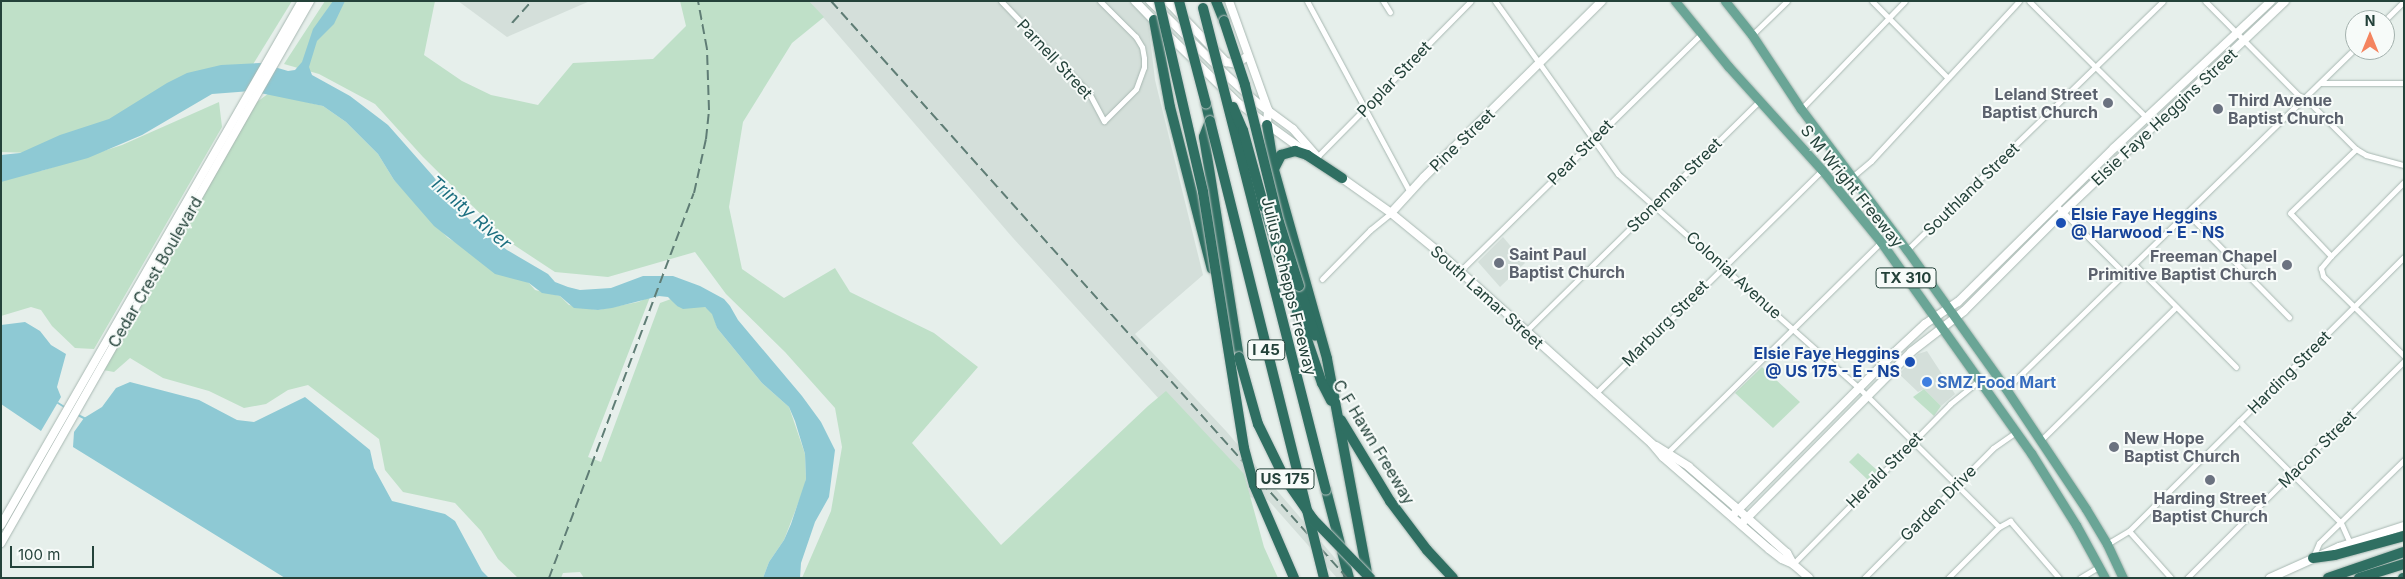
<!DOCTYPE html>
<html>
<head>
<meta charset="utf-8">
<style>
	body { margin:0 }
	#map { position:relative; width:2405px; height:579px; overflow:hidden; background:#e6efeb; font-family:Inter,sans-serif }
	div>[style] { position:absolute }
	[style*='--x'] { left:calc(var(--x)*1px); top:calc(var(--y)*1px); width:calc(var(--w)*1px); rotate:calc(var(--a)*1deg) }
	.built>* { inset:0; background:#d4dfda }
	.green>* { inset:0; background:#bfe0c8 }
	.water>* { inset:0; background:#8ec9d4 }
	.stream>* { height:2px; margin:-1px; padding:0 1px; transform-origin:1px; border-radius:1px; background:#8ec9d4 }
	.roads { filter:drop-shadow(0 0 1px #a8b8b2) drop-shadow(0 0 1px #a8b8b2) }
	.street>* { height:5px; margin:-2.5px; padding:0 2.5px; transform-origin:2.5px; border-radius:2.5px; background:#fff }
	.secondary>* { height:8px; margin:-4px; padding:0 4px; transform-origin:4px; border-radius:4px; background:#fff }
	.primary>* { height:9px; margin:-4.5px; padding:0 4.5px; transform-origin:4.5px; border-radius:4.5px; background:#6aa596 }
	.highway>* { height:10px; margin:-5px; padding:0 5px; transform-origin:5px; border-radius:5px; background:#2f6f62 }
	.rail>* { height:2px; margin-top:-1px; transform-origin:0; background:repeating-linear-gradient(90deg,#5f7d75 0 10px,transparent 0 15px) }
	.bridges { filter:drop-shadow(0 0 1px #c2cac8) drop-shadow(0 0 1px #c2cac8) }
	.highway-bridge>* { height:10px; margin:-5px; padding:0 5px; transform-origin:5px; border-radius:5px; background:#2f6f62 }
	.dots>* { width:14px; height:14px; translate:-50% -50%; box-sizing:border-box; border:2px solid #f7fbf9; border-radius:50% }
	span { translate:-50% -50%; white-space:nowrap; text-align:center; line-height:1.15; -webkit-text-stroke:4px #f7fbf9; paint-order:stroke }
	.shield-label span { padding:1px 4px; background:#f7fbf9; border:1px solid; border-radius:4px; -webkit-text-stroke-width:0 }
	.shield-label { font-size:15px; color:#24423a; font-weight:700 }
	.street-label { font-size:16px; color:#24423a }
	.worship-label { font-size:16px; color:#5b616d; font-weight:700 }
	.right { translate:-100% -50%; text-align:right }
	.left { translate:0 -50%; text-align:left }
	.transit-label { font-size:16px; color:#164399; font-weight:700 }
	.shop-label { font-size:16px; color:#366cbe; font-weight:700 }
	.water-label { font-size:18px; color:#1c6f80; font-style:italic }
	.frame { position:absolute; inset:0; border:2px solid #24423a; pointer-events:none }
	.north { position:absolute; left:2345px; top:10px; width:50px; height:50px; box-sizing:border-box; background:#f7fbf9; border:1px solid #a3b1ad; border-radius:50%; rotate:0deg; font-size:14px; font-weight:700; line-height:20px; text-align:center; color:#24423a }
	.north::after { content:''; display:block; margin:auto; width:18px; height:22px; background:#f4845f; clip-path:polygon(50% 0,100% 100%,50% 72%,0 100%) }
	.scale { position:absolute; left:10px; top:546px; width:84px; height:22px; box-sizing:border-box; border:2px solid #24423a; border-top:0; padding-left:6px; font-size:15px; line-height:18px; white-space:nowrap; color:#24423a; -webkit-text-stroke:4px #f7fbf9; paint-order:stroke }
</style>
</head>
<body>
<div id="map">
	<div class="built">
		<div style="clip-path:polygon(458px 1px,590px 1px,507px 37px)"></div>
		<div style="clip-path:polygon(809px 1px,1129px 1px,1148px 20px,1155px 80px,1203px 275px,1135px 334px,1226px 431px,1352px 578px,1337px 578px,1268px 500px,1248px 497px,1013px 238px)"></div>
		<div style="clip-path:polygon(1503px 237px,1525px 263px,1500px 287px,1478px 262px)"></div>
		<div style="clip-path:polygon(1927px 351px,1955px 394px,1941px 406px,1924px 389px,1918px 392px,1899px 374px,1918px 354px)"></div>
	</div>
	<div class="green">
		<div style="clip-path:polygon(1px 1px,292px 1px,252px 66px,31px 153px,1px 152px)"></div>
		<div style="clip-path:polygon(325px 1px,435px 1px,424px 55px,462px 81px,491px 95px,538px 105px,573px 63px,653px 59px,686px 26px,680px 1px,809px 1px,824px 17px,792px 43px,743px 122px,729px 207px,742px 269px,784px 298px,835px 268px,850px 292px,934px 333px,978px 367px,912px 443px,1001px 545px,1148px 406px,1166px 391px,1244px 474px,1264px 547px,1278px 578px,802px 578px,831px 511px,842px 447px,835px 408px,785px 352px,726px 294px,695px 252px,608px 277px,555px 272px,508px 241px,423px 157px,375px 104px,319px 74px,284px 64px)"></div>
		<div style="clip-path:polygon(269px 93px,323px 106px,346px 122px,378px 154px,394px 180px,448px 238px,529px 283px,535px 290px,560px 296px,569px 305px,598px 310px,638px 302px,650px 297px,588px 457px,601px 462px,660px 303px,671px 299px,677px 306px,705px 307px,713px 314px,717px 328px,762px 383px,789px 407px,805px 454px,806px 479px,804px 488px,784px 540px,769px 562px,763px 578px,584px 578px,580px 572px,563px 573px,561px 578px,518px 578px,498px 559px,481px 531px,455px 503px,403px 492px,385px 470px,379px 439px,308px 385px,288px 390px,266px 404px,244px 408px,209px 391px,163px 378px,130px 358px,114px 372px,103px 370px,257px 102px)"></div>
		<div style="clip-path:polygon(219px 102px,222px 127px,94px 349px,75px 348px,52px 326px,41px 310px,31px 307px,1px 316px,1px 171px,41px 171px,122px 145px)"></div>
		<div style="clip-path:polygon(1762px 367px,1800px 402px,1773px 428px,1735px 393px)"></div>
		<div style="clip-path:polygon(1924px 389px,1941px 406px,1934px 416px,1913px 397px)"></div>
		<div style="clip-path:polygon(1858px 453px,1878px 471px,1869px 481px,1849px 462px)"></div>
	</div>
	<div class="water">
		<div style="clip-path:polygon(333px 1px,345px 1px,334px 24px,317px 41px,309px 67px,312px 75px,350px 96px,388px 125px,433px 176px,453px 204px,478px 228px,507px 250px,548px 274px,555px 282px,568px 287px,580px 290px,611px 288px,643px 276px,673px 276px,700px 286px,724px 299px,730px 306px,738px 320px,802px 396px,821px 422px,835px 450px,829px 497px,815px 522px,801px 563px,800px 578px,763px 578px,769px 562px,784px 540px,791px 524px,806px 479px,805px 454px,795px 421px,789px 407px,762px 383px,717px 328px,712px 314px,705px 307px,683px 309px,677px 306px,668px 297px,659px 296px,612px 308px,598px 310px,574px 308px,560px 296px,542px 293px,529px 283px,495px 274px,434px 226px,394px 180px,378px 154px,346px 122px,323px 106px,251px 91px,212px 94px,142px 135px,88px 158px,1px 182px,1px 155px,20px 153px,60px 135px,109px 119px,167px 83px,187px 73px,221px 65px,261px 63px,288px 71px,295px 70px,302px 62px,313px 29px)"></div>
		<div style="clip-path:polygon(25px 322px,40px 331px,51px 345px,66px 354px,57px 387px,61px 397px,41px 431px,1px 404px,1px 325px)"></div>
		<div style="clip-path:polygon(130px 382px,199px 400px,237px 420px,254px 422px,305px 397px,370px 450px,374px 468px,392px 501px,445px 514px,455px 521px,482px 571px,489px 578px,285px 578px,73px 447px,74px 432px,84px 418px,102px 407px,116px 388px)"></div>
	</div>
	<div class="stream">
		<div style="--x:58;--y:403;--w:9;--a:32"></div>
		<div style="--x:76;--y:414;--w:11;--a:27"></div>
	</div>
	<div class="roads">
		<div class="street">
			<div style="--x:1001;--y:1;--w:127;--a:46.3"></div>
			<div style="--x:1089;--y:93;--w:32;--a:62"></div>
			<div style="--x:1104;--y:121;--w:45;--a:-45"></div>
			<div style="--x:1136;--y:89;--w:23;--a:-70"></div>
			<div style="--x:1144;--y:67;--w:9;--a:-90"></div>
			<div style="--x:1144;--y:58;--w:11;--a:-100"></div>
			<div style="--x:1142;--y:47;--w:12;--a:-121"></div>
			<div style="--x:1136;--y:37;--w:51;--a:-135"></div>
			<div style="--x:1307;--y:1;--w:217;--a:61.7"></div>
			<div style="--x:1383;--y:1;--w:13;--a:58"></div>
			<div style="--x:1495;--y:1;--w:212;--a:54.6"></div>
			<div style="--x:1618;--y:174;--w:322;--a:41.6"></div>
			<div style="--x:1859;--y:388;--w:197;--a:44.8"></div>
			<div style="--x:1872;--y:1;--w:107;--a:45.4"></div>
			<div style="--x:2029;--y:1;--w:176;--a:44.8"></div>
			<div style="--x:2205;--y:1;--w:132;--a:45.3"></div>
			<div style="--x:2298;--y:95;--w:8;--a:23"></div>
			<div style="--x:2305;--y:98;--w:72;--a:45"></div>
			<div style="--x:2356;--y:149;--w:12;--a:31"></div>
			<div style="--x:2366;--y:155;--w:39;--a:15"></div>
			<div style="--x:2385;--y:20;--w:27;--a:-45"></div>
			<div style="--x:1752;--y:35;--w:49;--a:-44.2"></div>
			<div style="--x:2321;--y:83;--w:83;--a:0"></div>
			<div style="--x:1801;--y:109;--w:150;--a:-46.1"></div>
			<div style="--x:1317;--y:157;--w:219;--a:-45.4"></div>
			<div style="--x:1852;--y:177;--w:25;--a:-40"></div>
			<div style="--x:1871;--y:161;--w:218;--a:-47.2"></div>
			<div style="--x:2404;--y:182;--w:104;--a:134.6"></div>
			<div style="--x:2331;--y:256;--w:16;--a:130"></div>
			<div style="--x:2321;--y:268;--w:8;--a:76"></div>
			<div style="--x:2323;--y:276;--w:114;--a:44.6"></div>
			<div style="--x:2056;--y:205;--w:98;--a:45"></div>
			<div style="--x:2187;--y:213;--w:146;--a:45.6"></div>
			<div style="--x:1907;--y:250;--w:357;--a:-44.2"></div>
			<div style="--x:2331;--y:256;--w:59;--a:-133.6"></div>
			<div style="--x:2290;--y:213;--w:92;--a:-44.1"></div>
			<div style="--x:2134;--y:264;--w:145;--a:45.3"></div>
			<div style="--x:1460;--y:271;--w:338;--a:-44.5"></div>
			<div style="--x:1322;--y:279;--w:69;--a:-45.6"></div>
			<div style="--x:1370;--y:230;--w:27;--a:-39"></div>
			<div style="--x:1525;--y:332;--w:329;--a:-44.6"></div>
			<div style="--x:2006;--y:389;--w:487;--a:-44.3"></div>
			<div style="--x:1595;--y:394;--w:319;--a:-44.6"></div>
			<div style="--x:2239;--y:421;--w:144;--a:45"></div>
			<div style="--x:2341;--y:523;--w:22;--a:66"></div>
			<div style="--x:2040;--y:441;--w:191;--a:-44.6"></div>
			<div style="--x:1665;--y:455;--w:303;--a:-44.6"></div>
			<div style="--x:2129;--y:531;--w:63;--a:48.2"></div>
			<div style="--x:2107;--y:544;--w:26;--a:-31"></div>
			<div style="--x:2129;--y:531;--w:388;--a:-44.9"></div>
			<div style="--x:2313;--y:557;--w:15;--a:-67"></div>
			<div style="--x:2319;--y:543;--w:119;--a:-44.3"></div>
			<div style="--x:1793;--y:564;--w:224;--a:-45.5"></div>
			<div style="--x:1950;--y:404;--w:38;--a:-39"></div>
			<div style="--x:1864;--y:578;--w:183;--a:-45.2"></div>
			<div style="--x:1993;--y:448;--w:28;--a:-35"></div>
			<div style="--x:1948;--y:578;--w:72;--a:-45"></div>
			<div style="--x:1999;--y:527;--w:13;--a:-29"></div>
			<div style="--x:2010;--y:521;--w:75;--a:49.3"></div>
			<div style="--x:2080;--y:578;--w:23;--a:-31"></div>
			<div style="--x:2187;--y:578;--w:307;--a:-45"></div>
		</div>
		<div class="secondary">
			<div style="--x:1135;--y:1;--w:30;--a:46"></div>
			<div style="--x:1150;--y:1;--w:105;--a:44.2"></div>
			<div style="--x:1225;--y:74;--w:40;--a:42"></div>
			<div style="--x:1255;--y:101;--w:47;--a:36.4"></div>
			<div style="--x:1293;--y:129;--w:37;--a:49"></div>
			<div style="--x:1167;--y:1;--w:85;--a:46"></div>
			<div style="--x:1226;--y:62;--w:10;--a:11"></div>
			<div style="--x:1236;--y:64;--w:14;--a:-34"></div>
			<div style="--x:1229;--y:1;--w:116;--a:70.3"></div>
			<div style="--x:1268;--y:110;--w:15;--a:94"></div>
			<div style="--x:1166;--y:33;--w:100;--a:44.2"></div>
			<div style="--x:1238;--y:103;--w:80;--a:35.9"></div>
			<div style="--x:1339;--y:176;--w:64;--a:35.4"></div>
			<div style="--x:1391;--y:213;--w:57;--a:39.3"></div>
			<div style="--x:1435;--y:249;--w:292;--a:41.9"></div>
			<div style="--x:1652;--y:444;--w:17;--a:50"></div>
			<div style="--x:1663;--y:457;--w:140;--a:41"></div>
			<div style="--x:1769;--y:549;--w:16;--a:38"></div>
			<div style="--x:1782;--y:559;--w:12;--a:24"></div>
			<div style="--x:1793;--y:564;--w:21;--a:41"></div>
			<div style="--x:1391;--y:213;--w:49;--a:-47.5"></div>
			<div style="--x:1424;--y:177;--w:250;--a:-44.7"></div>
			<div style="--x:1656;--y:446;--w:39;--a:32"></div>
			<div style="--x:1689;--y:467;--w:60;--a:40.9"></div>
			<div style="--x:1734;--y:506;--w:71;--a:41.6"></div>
			<div style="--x:1787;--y:553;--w:13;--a:61"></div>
			<div style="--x:1732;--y:516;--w:231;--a:-45.2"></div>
			<div style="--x:1895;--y:352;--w:41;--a:-43"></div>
			<div style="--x:1925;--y:324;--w:40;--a:-34"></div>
			<div style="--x:1958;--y:302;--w:219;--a:-44.6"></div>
			<div style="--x:2114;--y:148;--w:215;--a:-43.1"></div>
			<div style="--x:1741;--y:524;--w:242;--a:-45.3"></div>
			<div style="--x:1911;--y:352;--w:67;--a:-37.7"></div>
			<div style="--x:1964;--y:311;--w:140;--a:-45"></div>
			<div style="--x:2063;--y:212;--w:306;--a:-43.5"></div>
			<div style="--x:1;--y:525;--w:604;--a:-60.13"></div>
			<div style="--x:1;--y:543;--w:624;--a:-60.31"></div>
			<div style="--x:2270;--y:578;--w:76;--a:-24.2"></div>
			<div style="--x:2339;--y:547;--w:68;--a:-17.9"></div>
		</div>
		<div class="primary">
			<div style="--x:1675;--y:1;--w:84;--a:50.8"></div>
			<div style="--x:1728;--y:66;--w:140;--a:47.9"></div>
			<div style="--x:1822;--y:170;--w:93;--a:50.7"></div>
			<div style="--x:1881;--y:242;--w:259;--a:54.6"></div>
			<div style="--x:2031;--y:453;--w:85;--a:58"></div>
			<div style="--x:2076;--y:525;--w:60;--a:61.3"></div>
			<div style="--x:1725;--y:1;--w:43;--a:51.5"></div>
			<div style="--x:1752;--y:35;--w:89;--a:56.5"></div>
			<div style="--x:1801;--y:109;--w:176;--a:53.1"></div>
			<div style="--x:1907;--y:250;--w:171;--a:54.5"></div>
			<div style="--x:2006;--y:389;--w:144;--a:56.3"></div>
			<div style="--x:2086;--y:509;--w:41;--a:59"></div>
			<div style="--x:2107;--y:544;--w:38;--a:65"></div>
		</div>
		<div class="highway">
			<div style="--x:1216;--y:1;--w:22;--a:68"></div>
			<div style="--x:1154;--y:20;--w:88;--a:79.6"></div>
			<div style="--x:1170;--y:107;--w:167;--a:75.5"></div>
			<div style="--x:1206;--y:104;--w:17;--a:77"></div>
			<div style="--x:1210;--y:121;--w:17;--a:111"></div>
			<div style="--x:1204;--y:137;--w:223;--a:81"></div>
			<div style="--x:1267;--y:125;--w:46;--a:81.2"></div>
			<div style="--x:1274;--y:170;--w:196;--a:74.3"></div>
			<div style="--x:1327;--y:359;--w:223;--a:79.4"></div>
			<div style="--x:1274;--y:169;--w:16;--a:-63"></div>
			<div style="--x:1281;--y:155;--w:15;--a:-16"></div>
			<div style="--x:1295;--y:151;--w:13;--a:18"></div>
			<div style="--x:1307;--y:155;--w:42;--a:33.3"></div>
			<div style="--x:1264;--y:207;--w:96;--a:72.5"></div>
			<div style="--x:1293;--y:299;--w:89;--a:71"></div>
			<div style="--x:1322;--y:383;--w:20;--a:63"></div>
			<div style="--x:1299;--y:286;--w:52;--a:71.9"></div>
			<div style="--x:1341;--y:420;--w:95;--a:58.8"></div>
			<div style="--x:1390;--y:501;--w:61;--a:52.9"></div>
			<div style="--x:1427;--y:550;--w:38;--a:47"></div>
			<div style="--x:1326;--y:490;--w:91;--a:75.4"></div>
			<div style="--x:2313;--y:558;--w:22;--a:-8"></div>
			<div style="--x:2335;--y:555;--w:72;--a:-15.4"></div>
			<div style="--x:2328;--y:578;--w:80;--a:-18.9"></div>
			<div style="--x:2359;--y:578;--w:47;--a:-17.3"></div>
			<div style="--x:2403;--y:578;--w:1;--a:0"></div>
		</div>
	</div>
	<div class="rail">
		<div style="--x:831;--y:1;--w:774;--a:48.19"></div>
		<div style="--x:512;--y:23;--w:30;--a:-48"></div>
		<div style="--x:549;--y:578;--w:411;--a:-69.4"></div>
		<div style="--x:694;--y:193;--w:55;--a:-77.5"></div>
		<div style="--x:706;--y:139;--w:29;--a:-84"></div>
		<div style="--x:709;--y:110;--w:61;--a:-91.9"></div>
		<div style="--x:707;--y:49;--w:49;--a:-100.6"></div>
	</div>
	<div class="bridges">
		<div class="highway-bridge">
			<div style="--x:1159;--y:1;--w:196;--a:77"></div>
			<div style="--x:1203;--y:192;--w:259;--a:80.9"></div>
			<div style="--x:1244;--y:448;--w:38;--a:75"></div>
			<div style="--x:1254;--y:485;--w:101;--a:66.7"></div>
			<div style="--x:1179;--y:1;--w:106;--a:75.3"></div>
			<div style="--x:1203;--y:8;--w:497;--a:75.7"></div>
			<div style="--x:1224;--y:21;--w:67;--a:71.8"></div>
			<div style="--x:1245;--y:85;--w:141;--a:76.1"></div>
			<div style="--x:1279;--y:222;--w:67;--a:72.6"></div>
			<div style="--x:1233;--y:107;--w:25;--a:67"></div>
			<div style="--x:1243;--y:130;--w:80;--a:74.7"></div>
			<div style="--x:1210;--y:121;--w:471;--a:76"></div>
			<div style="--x:1239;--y:357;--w:70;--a:74.2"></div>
			<div style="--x:1258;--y:424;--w:61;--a:63.9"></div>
			<div style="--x:1285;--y:479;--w:49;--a:55"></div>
			<div style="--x:1313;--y:519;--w:82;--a:46"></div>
		</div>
	</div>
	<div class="dots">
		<div style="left:2108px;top:103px;background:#6b7280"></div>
		<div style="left:2218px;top:109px;background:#6b7280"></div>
		<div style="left:2061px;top:223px;background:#1a4fb4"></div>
		<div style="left:1499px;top:263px;background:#6b7280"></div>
		<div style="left:2287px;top:265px;background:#6b7280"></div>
		<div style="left:1910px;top:362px;background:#1a4fb4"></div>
		<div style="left:1927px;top:382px;background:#3f7fe0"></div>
		<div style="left:2114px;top:447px;background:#6b7280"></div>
		<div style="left:2210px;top:480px;background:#6b7280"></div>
	</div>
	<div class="shield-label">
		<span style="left:1906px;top:278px">TX 310</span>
		<span style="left:1266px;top:350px">I 45</span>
		<span style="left:1285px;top:479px">US 175</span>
	</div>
	<div class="street-label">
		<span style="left:1055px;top:59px;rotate:47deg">Parnell Street</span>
		<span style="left:1394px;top:79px;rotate:-46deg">Poplar Street</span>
		<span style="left:2164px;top:117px;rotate:-43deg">Elsie Faye Heggins Street</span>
		<span style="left:1462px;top:140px;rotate:-44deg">Pine Street</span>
		<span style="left:1580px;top:152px;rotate:-45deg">Pear Street</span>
		<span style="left:1674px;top:185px;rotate:-45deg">Stoneman Street</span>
		<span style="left:1852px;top:186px;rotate:51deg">S M Wright Freeway</span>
		<span style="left:1971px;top:189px;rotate:-44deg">Southland Street</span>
		<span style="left:155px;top:272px;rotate:-60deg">Cedar Crest Boulevard</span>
		<span style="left:1734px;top:275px;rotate:42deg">Colonial Avenue</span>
		<span style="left:1289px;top:286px;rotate:76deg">Julius Schepps Freeway</span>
		<span style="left:1487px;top:297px;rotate:42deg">South Lamar Street</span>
		<span style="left:1665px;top:323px;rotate:-45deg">Marburg Street</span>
		<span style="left:2289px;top:372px;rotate:-45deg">Harding Street</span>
		<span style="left:1374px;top:442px;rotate:59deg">C F Hawn Freeway</span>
		<span style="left:2317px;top:449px;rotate:-45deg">Macon Street</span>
		<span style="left:1884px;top:470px;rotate:-45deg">Herald Street</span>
		<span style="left:1938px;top:503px;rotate:-45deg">Garden Drive</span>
	</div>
	<div class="worship-label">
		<span class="right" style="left:2098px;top:103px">Leland Street<br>Baptist Church</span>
		<span class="left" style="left:2228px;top:109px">Third Avenue<br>Baptist Church</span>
		<span class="left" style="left:1509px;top:263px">Saint Paul<br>Baptist Church</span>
		<span class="right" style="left:2277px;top:265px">Freeman Chapel<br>Primitive Baptist Church</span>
		<span class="left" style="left:2124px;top:447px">New Hope<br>Baptist Church</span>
		<span style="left:2210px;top:507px">Harding Street<br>Baptist Church</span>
	</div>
	<div class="transit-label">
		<span class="left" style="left:2071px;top:223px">Elsie Faye Heggins<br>@ Harwood - E - NS</span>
		<span class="right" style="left:1900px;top:362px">Elsie Faye Heggins<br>@ US 175 - E - NS</span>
	</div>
	<div class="shop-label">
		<span class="left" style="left:1937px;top:382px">SMZ Food Mart</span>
	</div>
	<div class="water-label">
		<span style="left:470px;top:213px;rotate:41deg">Trinity River</span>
	</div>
	<div class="frame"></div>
	<div class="north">N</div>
	<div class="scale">100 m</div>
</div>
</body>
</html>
